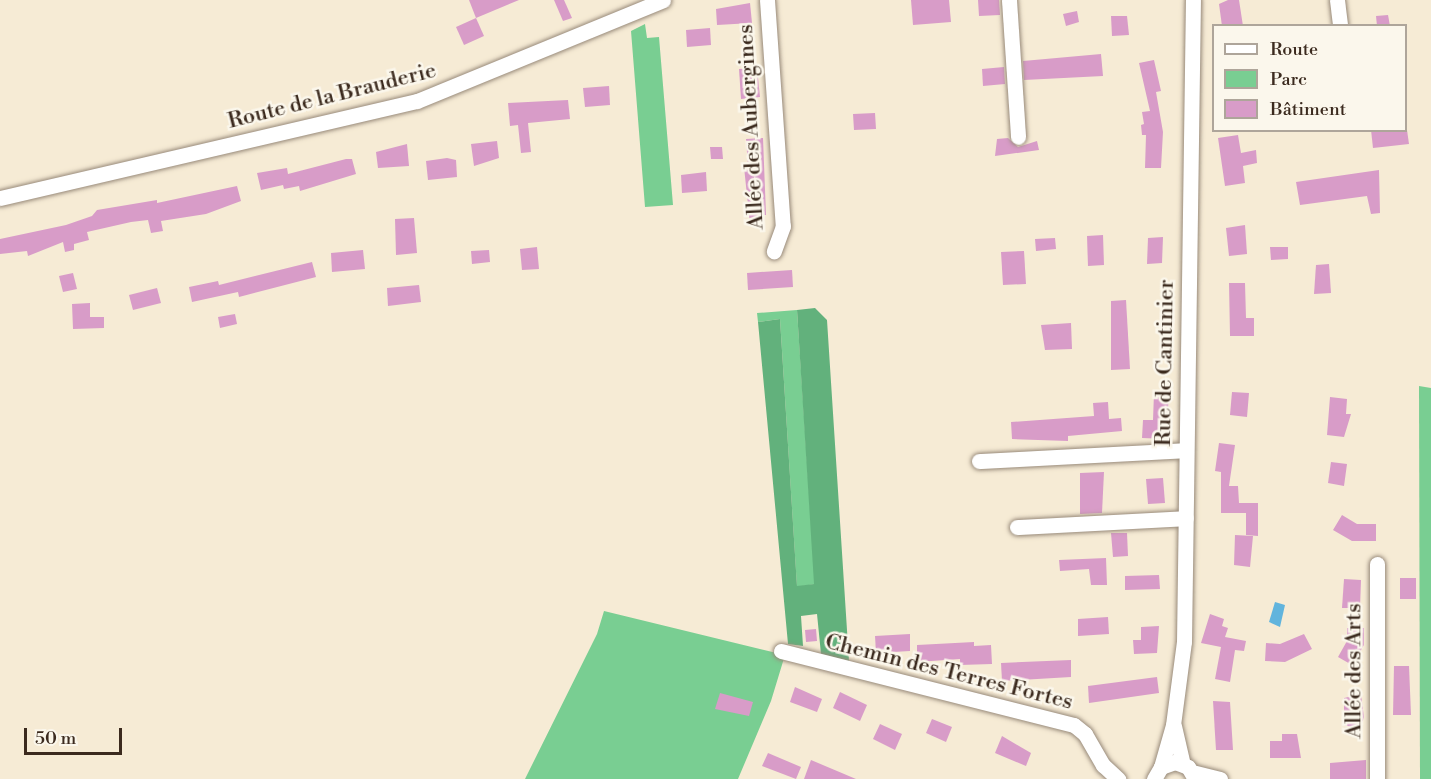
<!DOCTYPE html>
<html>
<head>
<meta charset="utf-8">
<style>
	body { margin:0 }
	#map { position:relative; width:1431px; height:779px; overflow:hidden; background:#f6ebd5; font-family:"Libre Bodoni",serif }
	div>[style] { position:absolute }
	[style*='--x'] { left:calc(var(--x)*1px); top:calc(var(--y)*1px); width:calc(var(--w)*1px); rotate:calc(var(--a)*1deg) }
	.green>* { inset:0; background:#79ce92 }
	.forest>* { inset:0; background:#62b17c }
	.water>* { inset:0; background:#61b4dd }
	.building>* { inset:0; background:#d89cc8 }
	.roads { filter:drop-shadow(0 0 2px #988a7a) drop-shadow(0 0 2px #988a7a) }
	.minor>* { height:15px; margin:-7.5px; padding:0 7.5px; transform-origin:7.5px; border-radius:7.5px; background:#fff }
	span { translate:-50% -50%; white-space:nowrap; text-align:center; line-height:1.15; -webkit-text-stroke:5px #fbf7ec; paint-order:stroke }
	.street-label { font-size:22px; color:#3b2a1e }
	.legend { position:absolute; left:1212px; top:24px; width:195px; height:108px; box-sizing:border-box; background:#fbf7ec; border:2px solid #aea59a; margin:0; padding:8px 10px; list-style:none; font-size:18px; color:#3b2a1e }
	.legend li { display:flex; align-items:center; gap:12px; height:30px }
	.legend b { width:30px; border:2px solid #aea59a }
	.scale { position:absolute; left:24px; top:728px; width:98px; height:27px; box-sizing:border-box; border:3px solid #3b2a1e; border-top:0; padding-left:8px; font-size:18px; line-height:21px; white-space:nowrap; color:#3b2a1e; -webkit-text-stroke:4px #fbf7ec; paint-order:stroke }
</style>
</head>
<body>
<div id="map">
	<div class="green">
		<div style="clip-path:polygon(645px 24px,647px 38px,659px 37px,673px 205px,645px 207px,631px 31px)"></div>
		<div style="clip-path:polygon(797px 310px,815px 584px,797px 587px,780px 319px,758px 322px,757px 313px)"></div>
		<div style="clip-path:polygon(1419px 386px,1431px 388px,1431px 779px,1420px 779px)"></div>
		<div style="clip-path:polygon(604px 611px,785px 655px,771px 701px,738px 779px,525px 779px,597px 634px)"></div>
	</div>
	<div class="forest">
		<div style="clip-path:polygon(815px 308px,827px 320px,849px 661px,821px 654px,817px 614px,801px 616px,803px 646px,788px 644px,758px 322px,780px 319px,797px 586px,814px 584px,797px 310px)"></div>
	</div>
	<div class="water">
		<div style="clip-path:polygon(1275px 602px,1285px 605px,1280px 627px,1269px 622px)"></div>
	</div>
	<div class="building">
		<div style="clip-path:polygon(469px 0,519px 0,476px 18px)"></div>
		<div style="clip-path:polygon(554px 0,564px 0,572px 18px,563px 21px)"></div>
		<div style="clip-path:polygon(911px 0,949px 0,951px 22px,913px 25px)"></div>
		<div style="clip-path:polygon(978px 0,999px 0,1000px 15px,979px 16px)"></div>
		<div style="clip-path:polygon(1228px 0,1239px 0,1243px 26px,1222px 26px,1219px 4px)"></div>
		<div style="clip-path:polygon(750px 3px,752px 23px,717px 25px,716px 9px)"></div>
		<div style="clip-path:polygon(1077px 11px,1079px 22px,1066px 26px,1063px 14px)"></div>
		<div style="clip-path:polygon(1388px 15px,1390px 26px,1377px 26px,1376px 16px)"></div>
		<div style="clip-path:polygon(1111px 16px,1127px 16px,1129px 35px,1112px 36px)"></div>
		<div style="clip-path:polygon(476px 18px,484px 36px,464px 45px,456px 27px)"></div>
		<div style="clip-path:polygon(710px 28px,711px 45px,687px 47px,686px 30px)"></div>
		<div style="clip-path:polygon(1101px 54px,1103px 76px,1024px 80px,1023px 61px)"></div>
		<div style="clip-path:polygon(1154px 60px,1161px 91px,1156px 92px,1163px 132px,1161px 168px,1145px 168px,1146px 135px,1142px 135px,1141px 125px,1144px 124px,1142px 112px,1150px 111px,1139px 63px)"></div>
		<div style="clip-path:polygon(1004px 67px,1005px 84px,983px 86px,982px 69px)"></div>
		<div style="clip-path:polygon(757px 68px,760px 97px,741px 99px,739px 69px)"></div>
		<div style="clip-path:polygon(609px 86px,610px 105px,585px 107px,583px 88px)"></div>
		<div style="clip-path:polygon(568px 100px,570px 119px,528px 123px,531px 152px,521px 153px,518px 125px,510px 126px,508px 103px)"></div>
		<div style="clip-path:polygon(875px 113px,876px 129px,854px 130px,853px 114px)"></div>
		<div style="clip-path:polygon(1371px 130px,1407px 130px,1409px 144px,1373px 148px)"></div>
		<div style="clip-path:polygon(1238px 135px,1241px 153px,1256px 150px,1257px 163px,1243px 166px,1245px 183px,1225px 186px,1218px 138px)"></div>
		<div style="clip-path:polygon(763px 138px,766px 215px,762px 215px,763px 223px,750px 224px,744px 167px,748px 166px,746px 139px)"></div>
		<div style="clip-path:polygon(1008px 138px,1018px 147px,1037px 141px,1039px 150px,995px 156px,997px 139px)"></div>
		<div style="clip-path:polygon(497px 141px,499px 158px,474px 166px,471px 144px)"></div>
		<div style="clip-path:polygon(407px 144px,409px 166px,378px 168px,376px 152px)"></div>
		<div style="clip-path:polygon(710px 147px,722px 147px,723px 159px,711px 159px)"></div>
		<div style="clip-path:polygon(447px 158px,456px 160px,457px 177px,428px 180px,426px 161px)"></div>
		<div style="clip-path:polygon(346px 159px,352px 159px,356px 174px,300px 191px,299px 186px,284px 189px,283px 185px,261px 190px,257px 173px,287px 168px,288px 174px)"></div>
		<div style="clip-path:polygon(1379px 170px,1380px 213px,1371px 214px,1367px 196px,1300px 205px,1296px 182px)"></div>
		<div style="clip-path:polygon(706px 172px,707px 191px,682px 193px,681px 175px)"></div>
		<div style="clip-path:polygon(237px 186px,241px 201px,206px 214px,161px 221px,163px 231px,151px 233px,148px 220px,131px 222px,87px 232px,89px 240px,74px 244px,74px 250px,65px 252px,63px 242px,28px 256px,27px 251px,0 254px,0 239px,66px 225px,92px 216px,97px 210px,157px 200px,157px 203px)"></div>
		<div style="clip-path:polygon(414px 218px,417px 253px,396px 255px,395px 219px)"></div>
		<div style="clip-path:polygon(1245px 225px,1247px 254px,1229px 256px,1226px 228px)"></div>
		<div style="clip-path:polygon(1103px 235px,1104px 265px,1088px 266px,1087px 236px)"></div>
		<div style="clip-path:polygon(1163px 237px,1162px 263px,1147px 264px,1148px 238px)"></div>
		<div style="clip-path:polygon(1055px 238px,1056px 249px,1036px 251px,1035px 239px)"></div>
		<div style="clip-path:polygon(537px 247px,539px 269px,522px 270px,520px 249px)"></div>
		<div style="clip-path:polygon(1270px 247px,1288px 247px,1288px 259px,1271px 260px)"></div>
		<div style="clip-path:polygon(363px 250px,365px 269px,332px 272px,331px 253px)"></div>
		<div style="clip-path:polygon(489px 250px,490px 262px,472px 264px,471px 251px)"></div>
		<div style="clip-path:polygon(1024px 251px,1026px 284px,1003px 285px,1001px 252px)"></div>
		<div style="clip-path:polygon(312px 262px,316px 277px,239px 297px,238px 292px,192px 302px,189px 287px,218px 281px,219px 285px)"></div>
		<div style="clip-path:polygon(1329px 264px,1331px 293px,1314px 294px,1316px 265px)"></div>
		<div style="clip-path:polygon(792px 270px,793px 287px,748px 290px,747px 273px)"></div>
		<div style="clip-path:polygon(73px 273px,77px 289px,63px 292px,59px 276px)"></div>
		<div style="clip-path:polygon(1229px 283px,1245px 283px,1246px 318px,1254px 318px,1254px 336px,1230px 336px)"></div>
		<div style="clip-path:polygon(419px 285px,421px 302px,388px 306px,387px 288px)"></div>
		<div style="clip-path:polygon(157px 288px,161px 303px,133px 310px,129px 295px)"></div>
		<div style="clip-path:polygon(1126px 300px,1130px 369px,1111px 370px,1111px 301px)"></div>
		<div style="clip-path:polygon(90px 303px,90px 317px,104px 317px,104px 328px,73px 329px,72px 304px)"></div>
		<div style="clip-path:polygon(235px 314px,237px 324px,220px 328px,218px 317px)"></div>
		<div style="clip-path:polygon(1071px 323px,1072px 349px,1045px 350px,1041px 325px)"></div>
		<div style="clip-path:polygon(1232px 392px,1249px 393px,1247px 417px,1230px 415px)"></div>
		<div style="clip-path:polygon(1154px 393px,1169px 394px,1166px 439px,1142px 438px,1143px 420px,1153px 420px)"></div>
		<div style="clip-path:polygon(1330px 397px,1347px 399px,1346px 414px,1351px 414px,1344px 437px,1327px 435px)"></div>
		<div style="clip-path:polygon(1108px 402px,1109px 419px,1121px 418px,1122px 431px,1068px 436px,1068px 441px,1012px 439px,1011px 422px,1094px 416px,1093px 403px)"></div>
		<div style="clip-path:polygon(1219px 443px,1235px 445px,1229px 486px,1238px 486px,1239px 503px,1258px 503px,1258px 536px,1246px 535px,1246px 513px,1221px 513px,1221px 472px,1215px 471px)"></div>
		<div style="clip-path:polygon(1331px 462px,1347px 464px,1344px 486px,1328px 483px)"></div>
		<div style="clip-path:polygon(1104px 472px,1102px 513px,1080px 514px,1080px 473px)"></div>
		<div style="clip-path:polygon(1163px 478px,1165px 503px,1148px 504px,1146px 479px)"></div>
		<div style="clip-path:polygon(1342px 515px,1357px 524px,1376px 524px,1376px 541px,1352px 541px,1333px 530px)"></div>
		<div style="clip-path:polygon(1111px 533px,1127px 533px,1128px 556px,1113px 557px)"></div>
		<div style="clip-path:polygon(1235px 535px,1253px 536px,1250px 567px,1234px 565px)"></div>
		<div style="clip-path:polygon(1106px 558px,1107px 585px,1091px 585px,1089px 569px,1060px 571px,1059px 560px)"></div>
		<div style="clip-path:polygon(1159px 575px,1160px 589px,1125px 590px,1125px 576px)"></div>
		<div style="clip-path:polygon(1400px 578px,1416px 578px,1416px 599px,1400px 599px)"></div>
		<div style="clip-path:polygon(1344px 579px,1361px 580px,1360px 608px,1342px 608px)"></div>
		<div style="clip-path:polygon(1210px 614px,1224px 619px,1222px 626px,1228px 628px,1225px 637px,1246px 641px,1244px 651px,1235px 650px,1230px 682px,1215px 679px,1221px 647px,1201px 643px)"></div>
		<div style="clip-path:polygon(1108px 617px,1109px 634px,1078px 636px,1078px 619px)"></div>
		<div style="clip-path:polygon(1159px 626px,1157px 653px,1134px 654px,1133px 640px,1141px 640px,1141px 627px)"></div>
		<div style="clip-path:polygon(1347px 628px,1364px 628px,1364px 645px,1352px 665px,1338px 657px,1347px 641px)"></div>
		<div style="clip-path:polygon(816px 629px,817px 641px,806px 642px,805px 630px)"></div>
		<div style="clip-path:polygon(910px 634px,910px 651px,876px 653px,875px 636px)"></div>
		<div style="clip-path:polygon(1304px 634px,1312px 649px,1285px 662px,1265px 661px,1266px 643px,1280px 644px)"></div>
		<div style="clip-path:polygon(974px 642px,974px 646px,991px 645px,992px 664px,960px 665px,960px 659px,917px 662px,917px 645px)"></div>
		<div style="clip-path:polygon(1071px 660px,1071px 677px,1002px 681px,1001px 663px)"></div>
		<div style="clip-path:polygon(1394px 666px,1409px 666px,1411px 715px,1393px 715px)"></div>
		<div style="clip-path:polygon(1157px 677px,1159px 693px,1089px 703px,1088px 686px)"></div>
		<div style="clip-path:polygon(795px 687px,822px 699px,817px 712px,790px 702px)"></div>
		<div style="clip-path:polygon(840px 692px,867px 705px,860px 721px,833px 708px)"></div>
		<div style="clip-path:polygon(720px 693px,753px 702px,749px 716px,715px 709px)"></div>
		<div style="clip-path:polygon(1361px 694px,1364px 717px,1360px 729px,1344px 725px,1344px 698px)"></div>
		<div style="clip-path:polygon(1213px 701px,1230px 702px,1233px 750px,1216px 750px)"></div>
		<div style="clip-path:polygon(932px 719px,952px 727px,946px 742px,926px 733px)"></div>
		<div style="clip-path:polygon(880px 724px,902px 734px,895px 750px,873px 739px)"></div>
		<div style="clip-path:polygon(1282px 734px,1297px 734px,1301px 758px,1270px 758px,1270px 741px,1282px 741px)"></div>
		<div style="clip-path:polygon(1002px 736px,1031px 753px,1026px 766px,995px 753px)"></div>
		<div style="clip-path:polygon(768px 753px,801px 767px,796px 779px,762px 766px)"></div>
		<div style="clip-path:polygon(811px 760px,856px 779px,804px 779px)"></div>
		<div style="clip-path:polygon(1366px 760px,1366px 779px,1330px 779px,1330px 763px)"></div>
	</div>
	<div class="roads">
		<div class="minor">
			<div style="--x:767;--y:0;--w:227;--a:86"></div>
			<div style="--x:783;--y:226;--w:27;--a:110"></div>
			<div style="--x:1009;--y:0;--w:137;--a:86.2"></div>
			<div style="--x:1337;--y:0;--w:26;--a:83"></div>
			<div style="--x:0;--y:198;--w:428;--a:-13.1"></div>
			<div style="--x:417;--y:101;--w:266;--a:-22.3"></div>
			<div style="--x:979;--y:461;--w:207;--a:-3"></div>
			<div style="--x:1017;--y:527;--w:169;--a:-3"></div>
			<div style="--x:1377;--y:564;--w:215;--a:90"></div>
			<div style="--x:781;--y:651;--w:302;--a:14.2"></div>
			<div style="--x:1074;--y:725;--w:14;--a:39"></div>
			<div style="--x:1085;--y:734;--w:36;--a:60"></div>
			<div style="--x:1103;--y:765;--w:21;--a:43"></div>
			<div style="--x:1174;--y:726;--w:39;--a:77"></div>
			<div style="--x:1161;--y:767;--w:44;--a:-74.1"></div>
			<div style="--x:1173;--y:725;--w:84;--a:-82.5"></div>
			<div style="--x:1184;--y:642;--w:642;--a:-89.2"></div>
			<div style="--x:1192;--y:772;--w:29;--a:14"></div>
			<div style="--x:1154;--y:779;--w:14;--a:-60"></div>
			<div style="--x:1161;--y:767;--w:15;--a:-20"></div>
			<div style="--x:1175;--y:762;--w:14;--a:21"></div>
			<div style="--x:1188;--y:767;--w:14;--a:60"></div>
		</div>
	</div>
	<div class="street-label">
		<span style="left:332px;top:96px;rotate:-14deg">Route de la Brauderie</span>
		<span style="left:751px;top:127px;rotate:-93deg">Allée des Aubergines</span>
		<span style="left:1165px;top:363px;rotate:-89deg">Rue de Cantinier</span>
		<span style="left:1354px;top:671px;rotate:-90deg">Allée des Arts</span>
		<span style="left:949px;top:672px;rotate:14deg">Chemin des Terres Fortes</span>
	</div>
	<ul class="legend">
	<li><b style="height:8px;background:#fff"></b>Route</li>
	<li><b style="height:16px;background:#79ce92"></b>Parc</li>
	<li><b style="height:16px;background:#d89cc8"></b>Bâtiment</li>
	</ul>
	<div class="scale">50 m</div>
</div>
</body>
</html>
